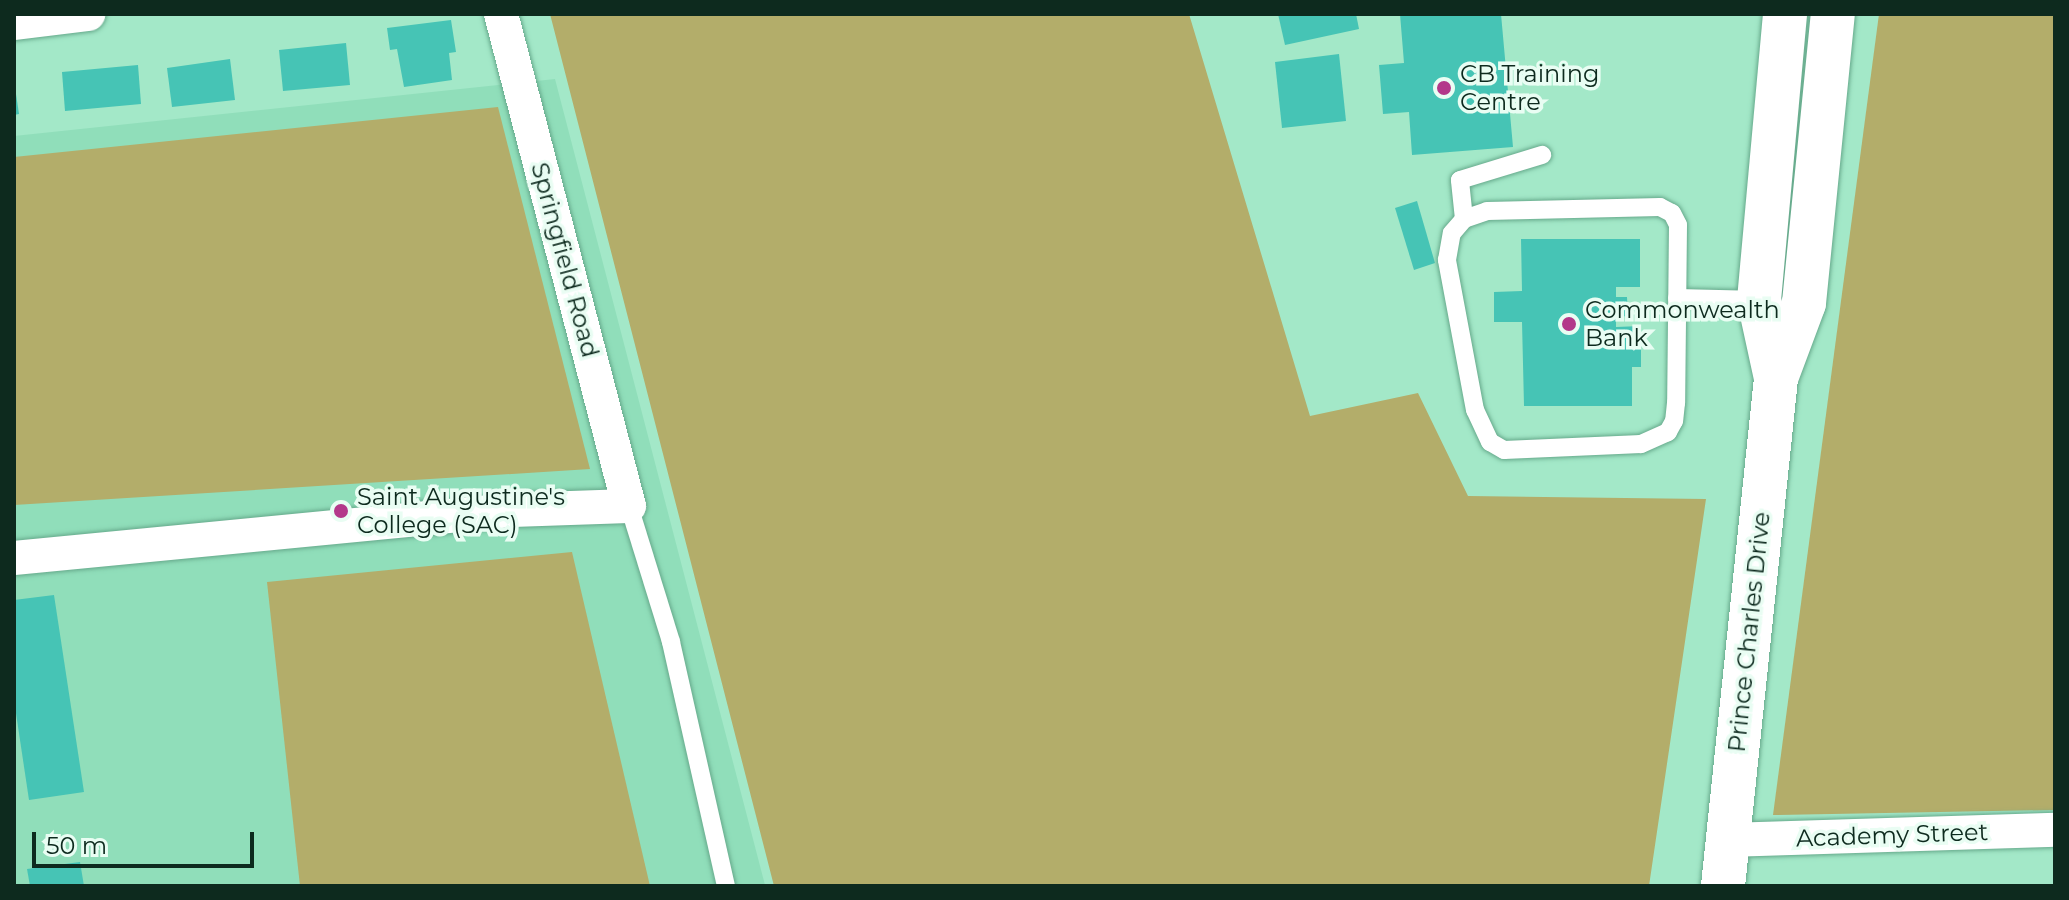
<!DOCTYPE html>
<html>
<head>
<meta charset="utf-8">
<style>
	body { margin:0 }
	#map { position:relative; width:2069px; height:900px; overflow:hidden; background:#a3e8c8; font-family:Montserrat,sans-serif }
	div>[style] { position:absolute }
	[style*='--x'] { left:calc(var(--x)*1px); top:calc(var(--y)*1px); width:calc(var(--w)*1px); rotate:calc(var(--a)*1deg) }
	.built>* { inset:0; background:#90deba }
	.green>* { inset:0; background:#b3ad6a }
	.building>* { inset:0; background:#46c4b5 }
	.roads { filter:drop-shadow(0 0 2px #66a98b) drop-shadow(0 0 2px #66a98b) }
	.service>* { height:18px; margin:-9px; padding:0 9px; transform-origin:9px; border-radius:9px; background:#fff }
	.minor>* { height:34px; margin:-17px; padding:0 17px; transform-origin:17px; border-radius:17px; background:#fff }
	.trunk>* { height:44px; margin:-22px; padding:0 22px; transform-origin:22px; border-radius:22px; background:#fff }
	.dots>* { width:22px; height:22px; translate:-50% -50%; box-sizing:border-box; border:4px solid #e9fdf3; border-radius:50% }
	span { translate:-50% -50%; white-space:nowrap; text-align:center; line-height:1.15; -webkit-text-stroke:7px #e9fdf3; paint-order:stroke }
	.poi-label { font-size:24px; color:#0d2a1e }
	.left { translate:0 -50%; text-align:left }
	.street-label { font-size:24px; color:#0d2a1e }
	.frame { position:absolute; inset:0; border:16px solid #0d2a1e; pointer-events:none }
	.scale { position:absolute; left:32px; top:832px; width:222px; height:36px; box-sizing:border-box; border:4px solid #0d2a1e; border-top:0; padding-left:10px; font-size:24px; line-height:28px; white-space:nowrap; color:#0d2a1e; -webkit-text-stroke:6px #e9fdf3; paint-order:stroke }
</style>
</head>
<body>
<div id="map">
	<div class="built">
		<div style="clip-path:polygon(555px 79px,765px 885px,775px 886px,14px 886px,14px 136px)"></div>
	</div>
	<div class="green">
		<div style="clip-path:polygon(550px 14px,1189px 14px,1310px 416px,1418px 393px,1468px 496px,1706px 499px,1649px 886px,774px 886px)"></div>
		<div style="clip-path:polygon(1879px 14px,2055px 14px,2055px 810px,1773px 815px)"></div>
		<div style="clip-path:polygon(498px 107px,590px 469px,14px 505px,14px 157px)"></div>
		<div style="clip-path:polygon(572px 552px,650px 886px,300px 886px,267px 582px)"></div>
	</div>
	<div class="building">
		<div style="clip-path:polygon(1278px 14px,1356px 14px,1359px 29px,1285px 45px)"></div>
		<div style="clip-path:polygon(1400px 14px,1501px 14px,1513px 147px,1412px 155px,1409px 112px,1383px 114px,1379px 65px,1404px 63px)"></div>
		<div style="clip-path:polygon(451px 20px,456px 52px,449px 53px,452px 80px,404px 87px,397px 49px,390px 50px,387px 28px)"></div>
		<div style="clip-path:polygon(346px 43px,350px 85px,283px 91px,279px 50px)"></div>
		<div style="clip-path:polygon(1339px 54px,1346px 121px,1282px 128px,1275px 62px)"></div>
		<div style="clip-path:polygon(230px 59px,235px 100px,172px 107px,167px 68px)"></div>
		<div style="clip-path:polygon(138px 65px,141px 104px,65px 111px,62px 72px)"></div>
		<div style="clip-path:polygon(16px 94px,19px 114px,14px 115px,14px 95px)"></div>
		<div style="clip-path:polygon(1417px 201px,1435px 263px,1414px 270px,1395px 208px)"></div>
		<div style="clip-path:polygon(1521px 239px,1640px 239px,1640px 287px,1616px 287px,1616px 297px,1627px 297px,1628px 316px,1616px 317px,1616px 327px,1641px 326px,1641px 367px,1632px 367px,1632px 406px,1524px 406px,1522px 322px,1494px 322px,1494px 292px,1522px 291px)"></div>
		<div style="clip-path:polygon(54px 595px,84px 792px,29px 800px,14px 700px,14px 600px)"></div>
		<div style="clip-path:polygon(80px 862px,84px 886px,30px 886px,27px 869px)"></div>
	</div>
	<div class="roads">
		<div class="service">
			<div style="--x:1660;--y:207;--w:13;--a:27"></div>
			<div style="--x:1672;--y:213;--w:13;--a:63"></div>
			<div style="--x:1678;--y:225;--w:178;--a:90.6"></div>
			<div style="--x:1676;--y:403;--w:18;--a:96"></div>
			<div style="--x:1674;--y:421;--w:13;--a:119"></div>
			<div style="--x:1668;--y:432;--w:30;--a:156"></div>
			<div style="--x:1641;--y:444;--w:137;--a:177.5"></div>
			<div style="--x:1504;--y:450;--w:16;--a:-150"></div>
			<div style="--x:1490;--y:442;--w:35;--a:-115"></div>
			<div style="--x:1475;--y:410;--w:153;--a:-100.6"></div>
			<div style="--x:1447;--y:260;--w:27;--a:-80"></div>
			<div style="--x:1452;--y:233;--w:18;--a:-49"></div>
			<div style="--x:1464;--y:219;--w:24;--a:-19"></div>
			<div style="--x:1487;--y:211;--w:173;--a:-1.3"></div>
			<div style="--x:1464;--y:219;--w:39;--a:-96"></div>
			<div style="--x:1460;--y:180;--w:86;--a:-17"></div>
			<div style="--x:1677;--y:298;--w:84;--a:1.4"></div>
			<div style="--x:629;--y:506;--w:142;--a:72.8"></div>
			<div style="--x:671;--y:642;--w:250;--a:77.3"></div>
		</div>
		<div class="minor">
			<div style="--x:14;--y:23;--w:75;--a:-6.9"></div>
			<div style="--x:14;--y:558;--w:500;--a:-5.51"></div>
			<div style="--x:512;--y:510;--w:117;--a:-2"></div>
			<div style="--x:629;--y:506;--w:508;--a:-104.58"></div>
			<div style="--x:1728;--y:840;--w:327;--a:-1.8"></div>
		</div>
		<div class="trunk">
			<div style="--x:1776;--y:378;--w:80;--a:-102.3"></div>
			<div style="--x:1759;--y:300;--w:287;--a:-84.8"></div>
			<div style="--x:1723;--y:886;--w:511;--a:-84.04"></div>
			<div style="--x:1776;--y:378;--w:80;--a:-69.5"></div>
			<div style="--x:1804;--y:303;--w:290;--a:-84.3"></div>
		</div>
	</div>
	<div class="dots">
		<div style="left:1444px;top:88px;background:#b3388a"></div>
		<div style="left:1569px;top:324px;background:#b3388a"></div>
		<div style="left:341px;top:511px;background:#b3388a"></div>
	</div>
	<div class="poi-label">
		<span class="left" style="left:1460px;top:88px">CB Training<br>Centre</span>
		<span class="left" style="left:1585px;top:324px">Commonwealth<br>Bank</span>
		<span class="left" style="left:357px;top:511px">Saint Augustine's<br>College (SAC)</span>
	</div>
	<div class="street-label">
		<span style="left:565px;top:260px;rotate:75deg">Springfield Road</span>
		<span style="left:1749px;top:632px;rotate:-84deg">Prince Charles Drive</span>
		<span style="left:1892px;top:835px;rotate:-2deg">Academy Street</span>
	</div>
	<div class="frame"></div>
	<div class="scale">50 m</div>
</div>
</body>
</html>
